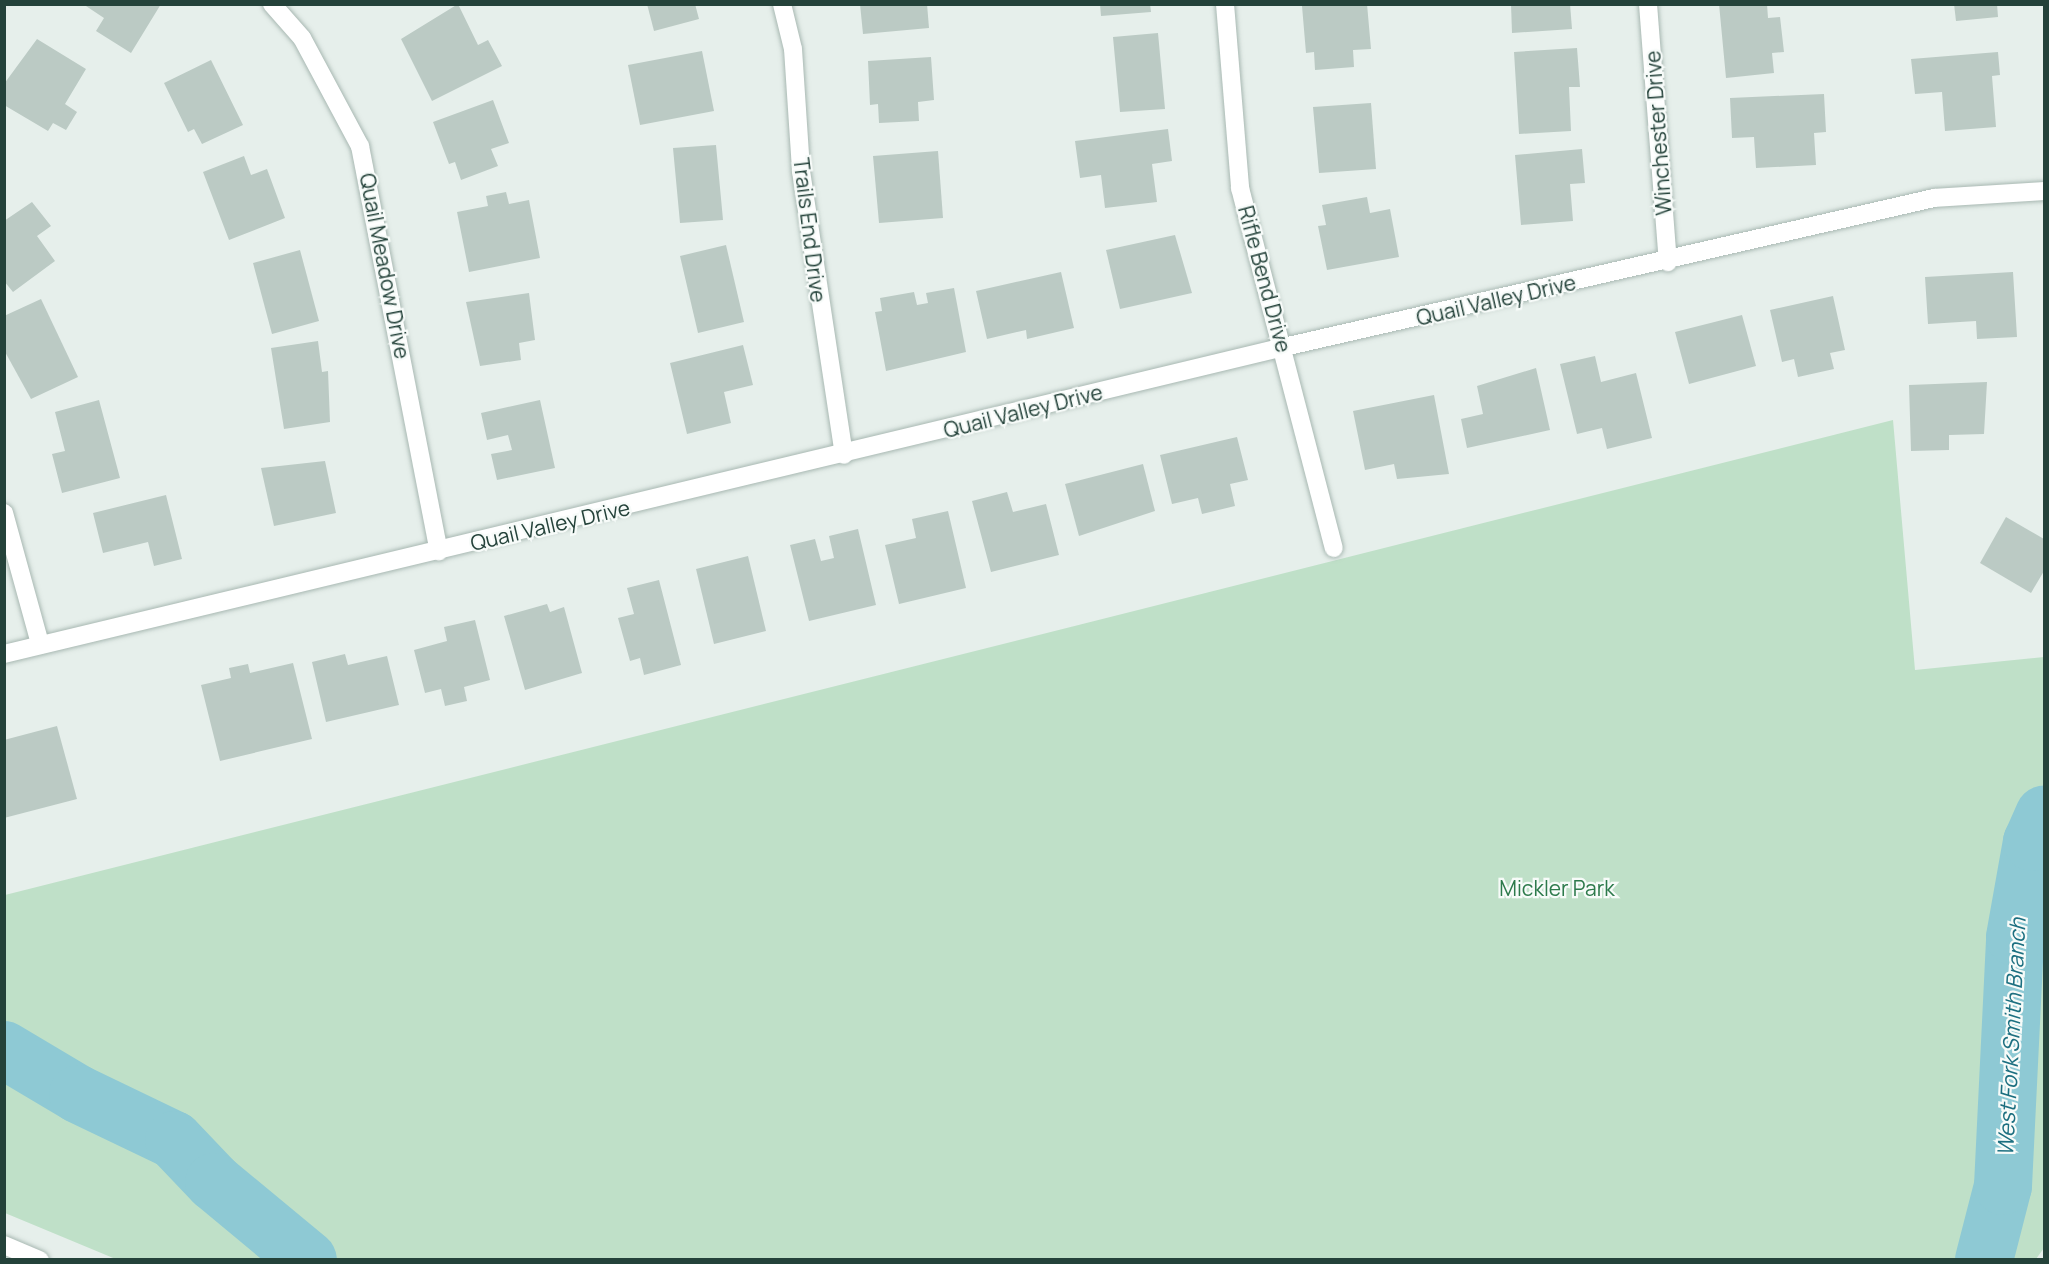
<!DOCTYPE html>
<html>
<head>
<meta charset="utf-8">
<style>
	body { margin:0 }
	#map { position:relative; width:2049px; height:1264px; overflow:hidden; background:#e6efeb; font-family:Manrope,sans-serif }
	div>[style] { position:absolute }
	[style*='--x'] { left:calc(var(--x)*1px); top:calc(var(--y)*1px); width:calc(var(--w)*1px); rotate:calc(var(--a)*1deg) }
	.green>* { inset:0; background:#bfe0c8 }
	.river>* { height:58px; margin:-29px; padding:0 29px; transform-origin:29px; border-radius:29px; background:#8ec9d4 }
	.building>* { inset:0; background:#bbcac4 }
	.roads { filter:drop-shadow(0 0 2px #a8b8b2) drop-shadow(0 0 2px #a8b8b2) }
	.minor>* { height:18px; margin:-9px; padding:0 9px; transform-origin:9px; border-radius:9px; background:#fff }
	.tertiary>* { height:18px; margin:-9px; padding:0 9px; transform-origin:9px; border-radius:9px; background:#fff }
	span { translate:-50% -50%; white-space:nowrap; text-align:center; line-height:1.15; -webkit-text-stroke:4.5px #f7fbf9; paint-order:stroke }
	.street-label { font-size:21px; color:#24423a }
	.park-label { font-size:21px; color:#2d7a4b }
	.water-label { font-size:22px; color:#1c6f80; font-style:italic }
	.frame { position:absolute; inset:0; border:6px solid #24423a; pointer-events:none }
</style>
</head>
<body>
<div id="map">
	<div class="green">
		<div style="clip-path:polygon(1893px 420px,1915px 670px,2044px 657px,2044px 1248px,2036px 1259px,118px 1260px,5px 1213px,5px 895px)"></div>
	</div>
	<div class="river">
		<div style="--x:4;--y:1050;--w:86;--a:30.7"></div>
		<div style="--x:78;--y:1094;--w:106;--a:25.6"></div>
		<div style="--x:174;--y:1140;--w:58;--a:46.4"></div>
		<div style="--x:214;--y:1182;--w:122;--a:39.7"></div>
		<div style="--x:1984;--y:1260;--w:76;--a:-75.6"></div>
		<div style="--x:2003;--y:1186;--w:249;--a:-87.2"></div>
		<div style="--x:2015;--y:937;--w:97;--a:-79.9"></div>
		<div style="--x:2032;--y:842;--w:30;--a:-66"></div>
	</div>
	<div class="building">
		<div style="clip-path:polygon(83px 4px,161px 4px,131px 53px,96px 31px,104px 18px)"></div>
		<div style="clip-path:polygon(458px 4px,478px 45px,488px 40px,502px 66px,432px 101px,401px 39px)"></div>
		<div style="clip-path:polygon(647px 4px,695px 4px,699px 19px,654px 31px)"></div>
		<div style="clip-path:polygon(860px 4px,927px 4px,929px 28px,863px 34px)"></div>
		<div style="clip-path:polygon(1100px 4px,1150px 4px,1151px 12px,1101px 16px)"></div>
		<div style="clip-path:polygon(1367px 4px,1371px 49px,1353px 50px,1354px 67px,1315px 70px,1314px 52px,1306px 53px,1302px 6px)"></div>
		<div style="clip-path:polygon(1511px 4px,1570px 4px,1572px 29px,1512px 33px)"></div>
		<div style="clip-path:polygon(1719px 4px,1767px 4px,1768px 18px,1780px 17px,1784px 52px,1772px 53px,1774px 73px,1726px 78px)"></div>
		<div style="clip-path:polygon(1954px 4px,1997px 4px,1998px 17px,1956px 21px)"></div>
		<div style="clip-path:polygon(1158px 33px,1165px 109px,1120px 112px,1113px 37px)"></div>
		<div style="clip-path:polygon(37px 39px,86px 69px,65px 104px,77px 112px,66px 130px,53px 123px,48px 131px,4px 105px,4px 84px)"></div>
		<div style="clip-path:polygon(1577px 48px,1580px 87px,1569px 87px,1571px 131px,1519px 134px,1514px 52px)"></div>
		<div style="clip-path:polygon(702px 51px,714px 111px,640px 125px,628px 65px)"></div>
		<div style="clip-path:polygon(1998px 52px,2000px 75px,1992px 76px,1996px 127px,1945px 131px,1942px 92px,1915px 94px,1911px 59px)"></div>
		<div style="clip-path:polygon(931px 57px,934px 100px,918px 102px,919px 121px,879px 123px,878px 104px,870px 105px,868px 61px)"></div>
		<div style="clip-path:polygon(211px 60px,243px 125px,202px 144px,194px 129px,188px 132px,164px 83px)"></div>
		<div style="clip-path:polygon(1824px 94px,1826px 132px,1814px 133px,1816px 165px,1756px 168px,1754px 137px,1732px 138px,1730px 98px)"></div>
		<div style="clip-path:polygon(493px 100px,509px 143px,491px 149px,498px 166px,461px 180px,455px 162px,449px 164px,433px 122px)"></div>
		<div style="clip-path:polygon(1371px 103px,1376px 169px,1319px 173px,1313px 107px)"></div>
		<div style="clip-path:polygon(1168px 129px,1172px 161px,1152px 164px,1157px 202px,1105px 208px,1101px 175px,1080px 178px,1075px 141px)"></div>
		<div style="clip-path:polygon(716px 145px,723px 220px,680px 223px,673px 148px)"></div>
		<div style="clip-path:polygon(1582px 149px,1585px 183px,1570px 184px,1573px 221px,1521px 225px,1515px 155px)"></div>
		<div style="clip-path:polygon(938px 151px,943px 218px,879px 223px,873px 156px)"></div>
		<div style="clip-path:polygon(244px 156px,251px 175px,267px 169px,285px 218px,229px 240px,203px 172px)"></div>
		<div style="clip-path:polygon(506px 192px,509px 204px,529px 200px,540px 258px,469px 272px,457px 212px,488px 206px,486px 196px)"></div>
		<div style="clip-path:polygon(1367px 197px,1370px 213px,1390px 209px,1399px 257px,1327px 270px,1318px 226px,1326px 225px,1322px 205px)"></div>
		<div style="clip-path:polygon(32px 202px,51px 226px,37px 236px,55px 261px,13px 292px,4px 281px,4px 221px)"></div>
		<div style="clip-path:polygon(1175px 235px,1192px 293px,1120px 309px,1106px 250px)"></div>
		<div style="clip-path:polygon(726px 245px,744px 322px,698px 333px,680px 256px)"></div>
		<div style="clip-path:polygon(300px 250px,319px 321px,272px 334px,253px 263px)"></div>
		<div style="clip-path:polygon(1061px 272px,1074px 328px,1027px 339px,1026px 330px,987px 339px,976px 291px)"></div>
		<div style="clip-path:polygon(2013px 272px,2017px 337px,1977px 339px,1976px 321px,1928px 324px,1925px 277px)"></div>
		<div style="clip-path:polygon(954px 288px,966px 352px,886px 371px,875px 312px,882px 311px,880px 298px,914px 292px,917px 305px,928px 303px,926px 293px)"></div>
		<div style="clip-path:polygon(529px 293px,535px 340px,519px 343px,521px 360px,480px 366px,466px 302px)"></div>
		<div style="clip-path:polygon(1833px 296px,1845px 350px,1830px 353px,1834px 369px,1798px 377px,1794px 359px,1782px 362px,1770px 310px)"></div>
		<div style="clip-path:polygon(41px 299px,78px 377px,31px 399px,4px 350px,4px 316px)"></div>
		<div style="clip-path:polygon(1742px 315px,1756px 366px,1689px 384px,1675px 332px)"></div>
		<div style="clip-path:polygon(318px 341px,322px 372px,328px 371px,330px 422px,284px 429px,271px 348px)"></div>
		<div style="clip-path:polygon(743px 345px,753px 385px,724px 392px,731px 423px,687px 434px,670px 363px)"></div>
		<div style="clip-path:polygon(1595px 356px,1601px 382px,1636px 373px,1652px 438px,1607px 449px,1602px 428px,1577px 434px,1560px 364px)"></div>
		<div style="clip-path:polygon(1536px 368px,1550px 430px,1467px 448px,1461px 419px,1483px 414px,1477px 386px)"></div>
		<div style="clip-path:polygon(1987px 382px,1984px 434px,1949px 435px,1949px 450px,1911px 451px,1909px 385px)"></div>
		<div style="clip-path:polygon(1434px 395px,1449px 474px,1397px 479px,1394px 464px,1365px 470px,1353px 411px)"></div>
		<div style="clip-path:polygon(99px 400px,120px 478px,62px 493px,52px 454px,65px 451px,55px 412px)"></div>
		<div style="clip-path:polygon(540px 400px,555px 468px,497px 480px,491px 454px,512px 450px,508px 435px,487px 440px,481px 413px)"></div>
		<div style="clip-path:polygon(1237px 437px,1248px 480px,1230px 484px,1235px 506px,1202px 514px,1198px 498px,1172px 504px,1160px 455px)"></div>
		<div style="clip-path:polygon(325px 461px,336px 513px,274px 526px,261px 468px)"></div>
		<div style="clip-path:polygon(1143px 464px,1155px 511px,1079px 536px,1065px 484px)"></div>
		<div style="clip-path:polygon(1007px 492px,1013px 512px,1046px 504px,1059px 555px,991px 572px,972px 501px)"></div>
		<div style="clip-path:polygon(166px 495px,182px 559px,154px 566px,148px 542px,103px 553px,93px 513px)"></div>
		<div style="clip-path:polygon(948px 511px,966px 588px,899px 604px,885px 545px,916px 538px,912px 519px)"></div>
		<div style="clip-path:polygon(2006px 517px,2044px 539px,2044px 571px,2031px 593px,1980px 563px)"></div>
		<div style="clip-path:polygon(858px 529px,876px 605px,809px 621px,790px 545px,815px 539px,821px 561px,834px 558px,829px 536px)"></div>
		<div style="clip-path:polygon(748px 556px,766px 631px,714px 644px,696px 569px)"></div>
		<div style="clip-path:polygon(659px 580px,681px 665px,644px 675px,640px 658px,630px 661px,618px 618px,634px 614px,627px 588px)"></div>
		<div style="clip-path:polygon(547px 604px,550px 612px,564px 607px,582px 673px,525px 690px,504px 616px)"></div>
		<div style="clip-path:polygon(475px 620px,490px 680px,464px 687px,467px 701px,445px 706px,441px 689px,425px 693px,414px 650px,447px 641px,444px 627px)"></div>
		<div style="clip-path:polygon(345px 654px,348px 665px,387px 656px,399px 705px,326px 722px,312px 662px)"></div>
		<div style="clip-path:polygon(293px 663px,312px 739px,220px 761px,201px 685px,231px 678px,229px 668px,248px 664px,250px 673px)"></div>
		<div style="clip-path:polygon(57px 726px,77px 799px,4px 818px,4px 740px)"></div>
	</div>
	<div class="roads">
		<div class="minor">
			<div style="--x:272;--y:4;--w:45;--a:48.6"></div>
			<div style="--x:302;--y:38;--w:123;--a:61.8"></div>
			<div style="--x:360;--y:146;--w:413;--a:79"></div>
			<div style="--x:782;--y:4;--w:46;--a:76.3"></div>
			<div style="--x:793;--y:49;--w:122;--a:86.2"></div>
			<div style="--x:801;--y:171;--w:287;--a:81.4"></div>
			<div style="--x:1225;--y:4;--w:185;--a:85.3"></div>
			<div style="--x:1240;--y:188;--w:372;--a:75.4"></div>
			<div style="--x:1648;--y:4;--w:259;--a:85.6"></div>
			<div style="--x:4;--y:513;--w:136;--a:74.6"></div>
			<div style="--x:4;--y:1245;--w:39;--a:23"></div>
		</div>
		<div class="tertiary">
			<div style="--x:4;--y:654;--w:1316;--a:-13.49"></div>
			<div style="--x:1284;--y:347;--w:667;--a:-12.91"></div>
			<div style="--x:1934;--y:198;--w:110;--a:-3.6"></div>
		</div>
	</div>
	<div class="street-label">
		<span style="left:1658px;top:133px;rotate:-94deg">Winchester Drive</span>
		<span style="left:810px;top:230px;rotate:83deg">Trails End Drive</span>
		<span style="left:385px;top:266px;rotate:79deg">Quail Meadow Drive</span>
		<span style="left:1265px;top:279px;rotate:75deg">Rifle Bend Drive</span>
		<span style="left:1496px;top:300px;rotate:-13deg">Quail Valley Drive</span>
		<span style="left:1023px;top:411px;rotate:-14deg">Quail Valley Drive</span>
		<span style="left:550px;top:525px;rotate:-13deg">Quail Valley Drive</span>
	</div>
	<div class="park-label">
		<span style="left:1557px;top:888px">Mickler Park</span>
	</div>
	<div class="water-label">
		<span style="left:2012px;top:1037px;rotate:-87deg">West Fork Smith Branch</span>
	</div>
	<div class="frame"></div>
</div>
</body>
</html>
